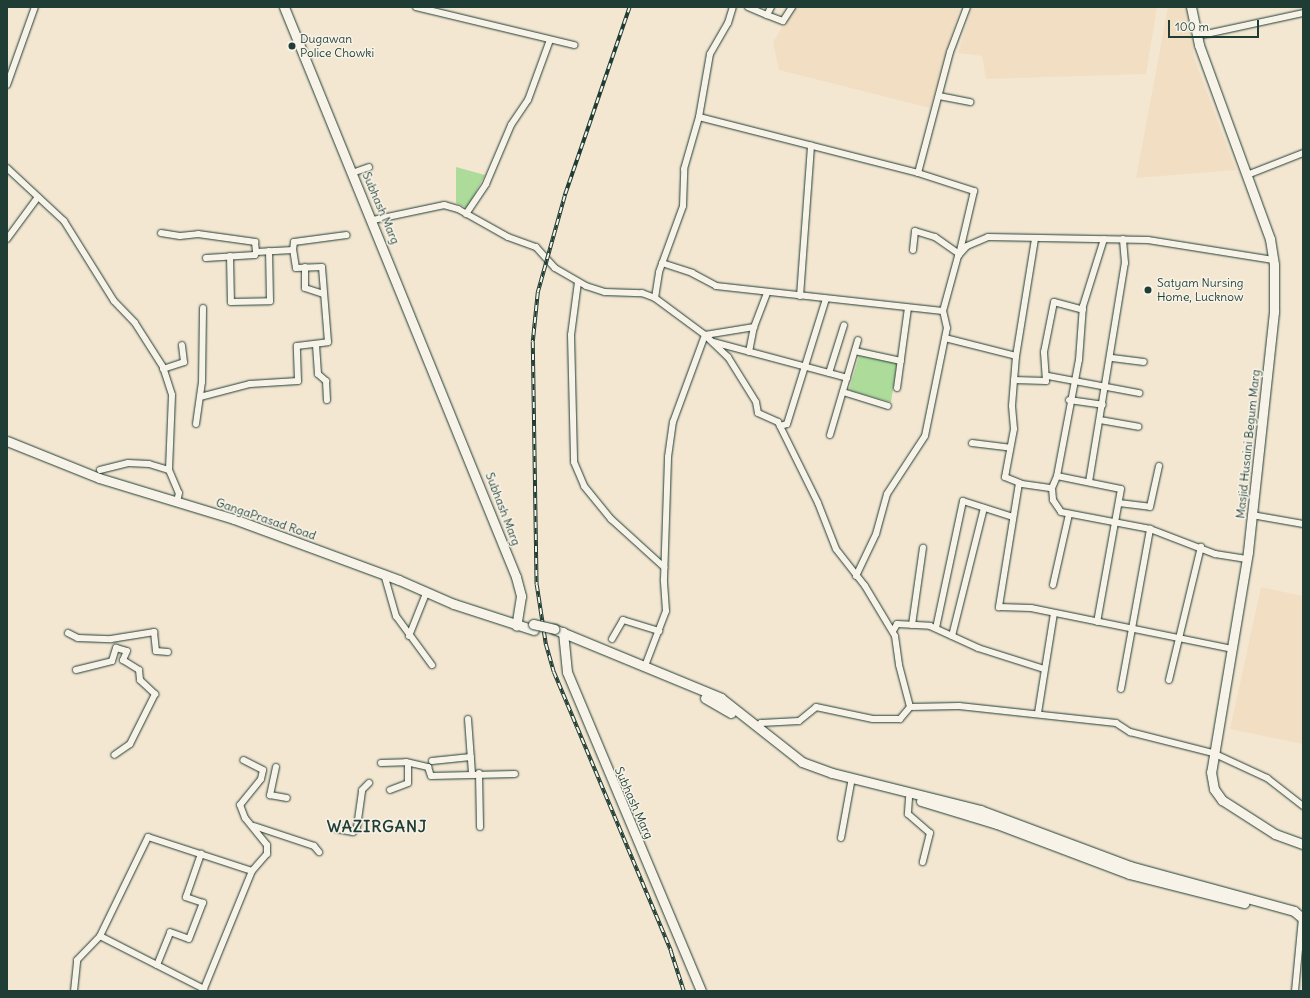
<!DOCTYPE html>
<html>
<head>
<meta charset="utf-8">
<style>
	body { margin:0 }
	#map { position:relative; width:1310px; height:998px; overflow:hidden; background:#f4e7d2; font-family:Delius,sans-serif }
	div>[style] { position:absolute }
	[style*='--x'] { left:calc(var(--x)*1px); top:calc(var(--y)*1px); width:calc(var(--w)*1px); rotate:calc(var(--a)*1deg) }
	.built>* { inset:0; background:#f2dec3 }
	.green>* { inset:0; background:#addb9a }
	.roads { filter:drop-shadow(0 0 1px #1f3d34) drop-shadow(0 0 1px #1f3d34) }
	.street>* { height:6px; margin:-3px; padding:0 3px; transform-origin:3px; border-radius:3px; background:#f7f3e8 }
	.secondary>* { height:9px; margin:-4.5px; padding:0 4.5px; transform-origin:4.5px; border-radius:4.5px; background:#f7f3e8 }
	.rail>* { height:3.5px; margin-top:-1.75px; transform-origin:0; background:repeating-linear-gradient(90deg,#f7f3e8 0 6px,#1f3d34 0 12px); box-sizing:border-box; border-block:1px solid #1f3d34 }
	.bridges { filter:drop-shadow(0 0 1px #1f3d34) drop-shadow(0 0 1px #1f3d34) }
	.secondary-bridge>* { height:9px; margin:-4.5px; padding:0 4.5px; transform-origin:4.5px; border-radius:4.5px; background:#f7f3e8 }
	.dots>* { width:11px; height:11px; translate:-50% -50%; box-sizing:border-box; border:2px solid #f7f3e8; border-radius:50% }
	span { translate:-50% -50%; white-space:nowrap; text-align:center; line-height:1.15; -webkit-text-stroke:3px #f7f3e8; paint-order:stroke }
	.poi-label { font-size:12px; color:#1f3d34 }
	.left { translate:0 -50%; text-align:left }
	.street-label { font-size:12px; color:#1f3d34 }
	.district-label { font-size:16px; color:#1f3d34; font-weight:700; letter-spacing:1px }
	.frame { position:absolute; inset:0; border:8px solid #1f3d34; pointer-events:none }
	.scale { position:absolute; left:1168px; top:20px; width:91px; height:18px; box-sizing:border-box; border:2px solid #1f3d34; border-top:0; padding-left:5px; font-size:12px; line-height:14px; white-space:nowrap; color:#1f3d34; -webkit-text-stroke:3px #f7f3e8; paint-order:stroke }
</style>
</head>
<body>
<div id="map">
	<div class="built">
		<div style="clip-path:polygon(794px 7px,960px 7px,930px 108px,779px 70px,773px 42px)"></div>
		<div style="clip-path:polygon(972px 7px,1157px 7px,1146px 74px,986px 79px,982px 56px,958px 53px)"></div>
		<div style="clip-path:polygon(1168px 7px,1187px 7px,1194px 57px,1236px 170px,1136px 178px)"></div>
		<div style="clip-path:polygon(1261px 587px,1303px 596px,1303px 744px,1230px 729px)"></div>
	</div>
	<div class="green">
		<div style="clip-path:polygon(456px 167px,485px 175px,467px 208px,456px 203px)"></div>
		<div style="clip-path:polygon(859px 356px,897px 363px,891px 402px,849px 390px)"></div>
	</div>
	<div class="roads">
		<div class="street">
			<div style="--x:416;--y:7;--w:163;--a:13.5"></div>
			<div style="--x:748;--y:7;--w:21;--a:23"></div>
			<div style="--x:767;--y:15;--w:9;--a:-63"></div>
			<div style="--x:767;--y:15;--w:17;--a:21"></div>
			<div style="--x:783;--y:21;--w:17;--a:-57"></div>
			<div style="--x:1197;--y:36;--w:108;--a:-12.2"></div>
			<div style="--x:7;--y:85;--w:83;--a:-70.3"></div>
			<div style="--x:939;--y:96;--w:32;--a:11"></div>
			<div style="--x:699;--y:117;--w:226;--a:14.3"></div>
			<div style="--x:918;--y:173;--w:59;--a:17.8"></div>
			<div style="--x:974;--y:191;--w:66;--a:103.2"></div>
			<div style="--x:7;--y:168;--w:78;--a:42.9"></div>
			<div style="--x:64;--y:221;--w:94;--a:58"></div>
			<div style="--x:114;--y:301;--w:30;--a:46"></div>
			<div style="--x:135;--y:323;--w:52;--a:57.5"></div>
			<div style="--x:163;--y:367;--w:29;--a:72"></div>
			<div style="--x:172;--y:395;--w:75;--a:92.3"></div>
			<div style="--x:169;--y:470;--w:25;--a:67"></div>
			<div style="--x:179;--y:493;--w:9;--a:103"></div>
			<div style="--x:352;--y:173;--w:18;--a:-19"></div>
			<div style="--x:918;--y:173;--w:125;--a:-75.2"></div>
			<div style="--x:950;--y:52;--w:48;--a:-69.3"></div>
			<div style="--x:1247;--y:175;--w:60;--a:-21.4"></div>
			<div style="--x:466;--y:214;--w:36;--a:-56"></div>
			<div style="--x:486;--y:184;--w:64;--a:-67"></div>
			<div style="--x:511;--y:125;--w:30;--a:-56"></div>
			<div style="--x:528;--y:100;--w:64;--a:-69.9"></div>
			<div style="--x:373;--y:220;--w:73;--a:-11.9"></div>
			<div style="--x:444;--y:205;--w:15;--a:16"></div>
			<div style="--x:458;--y:209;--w:57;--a:29.2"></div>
			<div style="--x:508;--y:237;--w:30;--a:20"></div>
			<div style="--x:536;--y:247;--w:28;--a:48"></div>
			<div style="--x:555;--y:268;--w:36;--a:30"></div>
			<div style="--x:586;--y:286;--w:20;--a:18"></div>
			<div style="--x:605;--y:292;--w:37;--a:2"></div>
			<div style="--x:642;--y:293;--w:14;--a:21"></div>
			<div style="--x:655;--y:298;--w:62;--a:36.5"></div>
			<div style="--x:705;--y:335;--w:32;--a:44"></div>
			<div style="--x:728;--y:357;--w:53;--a:58.1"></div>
			<div style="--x:756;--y:402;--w:11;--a:80"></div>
			<div style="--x:758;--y:413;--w:22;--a:24"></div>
			<div style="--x:778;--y:422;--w:90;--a:63.7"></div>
			<div style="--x:818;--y:503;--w:49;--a:68.6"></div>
			<div style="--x:836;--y:549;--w:47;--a:51.9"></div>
			<div style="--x:865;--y:586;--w:58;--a:59"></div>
			<div style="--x:895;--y:636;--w:29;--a:82"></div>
			<div style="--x:899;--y:665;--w:43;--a:75.3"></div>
			<div style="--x:161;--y:233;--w:19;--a:9"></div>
			<div style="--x:180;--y:236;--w:18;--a:-6"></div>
			<div style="--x:198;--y:234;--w:58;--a:8"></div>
			<div style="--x:255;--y:242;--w:10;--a:84"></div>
			<div style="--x:256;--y:252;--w:37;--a:-3"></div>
			<div style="--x:293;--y:250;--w:8;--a:-83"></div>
			<div style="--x:294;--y:242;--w:53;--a:-7.5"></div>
			<div style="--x:7;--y:239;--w:52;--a:-53.6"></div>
			<div style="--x:1035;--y:239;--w:119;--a:99.2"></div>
			<div style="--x:1016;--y:356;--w:50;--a:94.6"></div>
			<div style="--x:1012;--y:406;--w:23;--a:85"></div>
			<div style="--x:1014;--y:429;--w:49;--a:100.6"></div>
			<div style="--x:1005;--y:477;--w:18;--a:22"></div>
			<div style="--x:1022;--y:484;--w:30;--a:8"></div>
			<div style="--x:1052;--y:488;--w:12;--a:85"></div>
			<div style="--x:1053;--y:500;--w:14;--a:56"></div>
			<div style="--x:1061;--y:512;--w:91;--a:10.8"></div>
			<div style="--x:1150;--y:529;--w:70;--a:21"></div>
			<div style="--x:1215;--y:554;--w:32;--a:9"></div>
			<div style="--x:913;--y:250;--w:19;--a:-84"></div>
			<div style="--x:915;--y:231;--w:21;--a:17"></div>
			<div style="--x:935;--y:237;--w:29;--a:35"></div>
			<div style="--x:230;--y:256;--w:46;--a:88.8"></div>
			<div style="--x:231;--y:302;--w:39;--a:-1"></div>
			<div style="--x:270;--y:301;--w:50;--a:-91.1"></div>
			<div style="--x:206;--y:258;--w:49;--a:-3.5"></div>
			<div style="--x:255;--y:255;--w:3;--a:-72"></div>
			<div style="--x:662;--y:263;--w:32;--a:18"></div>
			<div style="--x:692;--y:273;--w:27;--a:28"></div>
			<div style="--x:716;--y:286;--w:228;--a:6.3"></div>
			<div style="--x:305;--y:267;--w:21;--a:90"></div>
			<div style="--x:305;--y:288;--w:19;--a:18"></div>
			<div style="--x:578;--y:282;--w:53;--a:97.5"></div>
			<div style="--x:571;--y:335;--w:127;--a:88.6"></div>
			<div style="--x:574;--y:462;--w:26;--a:67"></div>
			<div style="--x:584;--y:486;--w:43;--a:50.7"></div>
			<div style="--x:611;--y:519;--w:72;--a:42.2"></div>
			<div style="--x:800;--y:296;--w:151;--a:-85.8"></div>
			<div style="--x:655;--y:298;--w:26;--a:-81"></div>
			<div style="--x:659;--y:272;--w:70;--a:-70"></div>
			<div style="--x:683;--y:206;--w:37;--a:-88"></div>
			<div style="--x:684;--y:169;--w:54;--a:-73.9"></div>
			<div style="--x:699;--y:117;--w:64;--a:-80.1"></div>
			<div style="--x:710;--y:54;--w:36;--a:-60"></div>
			<div style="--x:728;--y:23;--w:17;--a:-73"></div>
			<div style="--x:705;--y:335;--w:50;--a:-9.3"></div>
			<div style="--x:754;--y:327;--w:36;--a:-69"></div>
			<div style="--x:945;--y:338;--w:73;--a:14.2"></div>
			<div style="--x:713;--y:342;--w:139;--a:15"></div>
			<div style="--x:316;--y:345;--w:29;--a:86"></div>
			<div style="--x:318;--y:374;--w:11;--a:41"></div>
			<div style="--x:326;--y:381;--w:19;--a:87"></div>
			<div style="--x:855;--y:351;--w:47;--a:12.3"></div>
			<div style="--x:749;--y:352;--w:25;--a:-79"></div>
			<div style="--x:1112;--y:358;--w:32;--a:7"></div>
			<div style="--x:163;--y:369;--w:22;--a:-18"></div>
			<div style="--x:184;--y:362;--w:17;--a:-97"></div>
			<div style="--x:829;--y:373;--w:50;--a:-72.6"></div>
			<div style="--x:1048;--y:376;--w:93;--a:10.6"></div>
			<div style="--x:1014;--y:380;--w:32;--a:2"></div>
			<div style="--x:1046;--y:381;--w:29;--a:-94"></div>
			<div style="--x:1044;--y:352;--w:51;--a:-78.7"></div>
			<div style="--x:1054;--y:302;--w:30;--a:15"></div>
			<div style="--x:897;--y:388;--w:81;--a:-82.2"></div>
			<div style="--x:843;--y:392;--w:47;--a:17.3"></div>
			<div style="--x:200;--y:397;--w:52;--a:-14.6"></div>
			<div style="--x:250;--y:384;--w:48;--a:-3.6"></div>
			<div style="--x:298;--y:381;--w:35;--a:-92"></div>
			<div style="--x:297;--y:346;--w:31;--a:-7"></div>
			<div style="--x:328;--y:342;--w:75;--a:-94.6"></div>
			<div style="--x:322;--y:267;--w:26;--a:178"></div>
			<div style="--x:296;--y:268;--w:18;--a:-99"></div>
			<div style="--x:1069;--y:400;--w:34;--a:8"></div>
			<div style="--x:1100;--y:420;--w:39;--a:10"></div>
			<div style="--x:196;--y:424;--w:42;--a:-81.9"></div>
			<div style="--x:202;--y:382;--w:74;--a:-89.2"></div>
			<div style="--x:780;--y:426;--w:7;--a:-16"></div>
			<div style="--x:787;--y:424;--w:131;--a:-72.7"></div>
			<div style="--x:830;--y:435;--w:99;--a:-73.6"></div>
			<div style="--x:972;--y:443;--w:38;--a:7"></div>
			<div style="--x:100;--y:470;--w:29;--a:-14"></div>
			<div style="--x:128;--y:463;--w:21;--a:3"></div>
			<div style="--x:149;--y:464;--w:21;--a:17"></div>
			<div style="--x:1057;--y:476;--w:65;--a:11.5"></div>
			<div style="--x:1121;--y:489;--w:135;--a:100.2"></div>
			<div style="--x:1089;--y:482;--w:222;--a:-80.7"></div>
			<div style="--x:1125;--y:263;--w:24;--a:-95"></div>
			<div style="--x:1019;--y:483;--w:126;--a:99.2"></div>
			<div style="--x:999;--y:607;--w:32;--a:2"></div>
			<div style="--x:1031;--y:608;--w:205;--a:11.5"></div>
			<div style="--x:1052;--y:488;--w:13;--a:-67"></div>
			<div style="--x:1057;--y:476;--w:118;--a:-79.3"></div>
			<div style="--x:1079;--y:360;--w:54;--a:-85.8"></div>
			<div style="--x:1083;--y:306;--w:70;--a:-72.6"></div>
			<div style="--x:1119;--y:503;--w:31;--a:7"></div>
			<div style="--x:1150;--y:507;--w:42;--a:-77.6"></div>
			<div style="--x:1252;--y:515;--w:52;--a:10"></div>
			<div style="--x:384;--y:574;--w:44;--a:74.1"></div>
			<div style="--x:396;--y:616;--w:61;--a:53.7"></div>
			<div style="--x:856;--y:576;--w:47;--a:-64.5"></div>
			<div style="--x:876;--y:534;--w:41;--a:-74.6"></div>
			<div style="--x:887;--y:494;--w:69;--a:-56.8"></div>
			<div style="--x:925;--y:436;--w:110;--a:-78.5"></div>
			<div style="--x:947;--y:328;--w:17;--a:-103"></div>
			<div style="--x:943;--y:311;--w:57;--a:-74.7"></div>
			<div style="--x:958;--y:256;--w:13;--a:-48"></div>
			<div style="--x:967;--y:246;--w:23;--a:-23"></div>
			<div style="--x:988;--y:237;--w:160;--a:1.1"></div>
			<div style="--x:1148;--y:240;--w:127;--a:9.1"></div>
			<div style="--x:1053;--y:585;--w:73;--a:-77.3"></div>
			<div style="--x:912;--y:625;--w:78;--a:-81.9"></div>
			<div style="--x:936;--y:628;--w:130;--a:-78"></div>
			<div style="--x:963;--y:501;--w:52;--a:17.7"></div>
			<div style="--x:893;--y:631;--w:8;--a:-60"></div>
			<div style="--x:897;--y:624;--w:33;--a:3"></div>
			<div style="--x:930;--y:626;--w:53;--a:24.6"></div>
			<div style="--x:978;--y:648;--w:69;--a:17.7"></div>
			<div style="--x:68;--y:633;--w:11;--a:27"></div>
			<div style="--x:78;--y:638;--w:33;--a:2"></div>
			<div style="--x:111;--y:639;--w:44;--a:-9.2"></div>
			<div style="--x:154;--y:632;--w:19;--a:84"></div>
			<div style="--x:156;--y:651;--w:12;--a:5"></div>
			<div style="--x:409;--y:636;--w:48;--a:-68.2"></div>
			<div style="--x:952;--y:636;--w:132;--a:-76"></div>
			<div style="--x:612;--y:639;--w:22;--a:-60"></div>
			<div style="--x:623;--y:620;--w:38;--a:17"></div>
			<div style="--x:645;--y:666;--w:59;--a:-69.1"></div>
			<div style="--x:666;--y:611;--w:32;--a:-94"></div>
			<div style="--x:664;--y:579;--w:122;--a:-88.1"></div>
			<div style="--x:668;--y:457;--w:35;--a:-82"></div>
			<div style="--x:673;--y:422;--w:93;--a:-69.8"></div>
			<div style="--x:76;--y:670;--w:37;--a:-14"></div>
			<div style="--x:112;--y:661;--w:14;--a:-73"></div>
			<div style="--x:116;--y:648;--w:11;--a:15"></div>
			<div style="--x:127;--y:651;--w:10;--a:114"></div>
			<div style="--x:123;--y:660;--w:19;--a:32"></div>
			<div style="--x:139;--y:670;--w:10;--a:84"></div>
			<div style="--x:140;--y:680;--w:21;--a:43"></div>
			<div style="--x:155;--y:694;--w:56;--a:116.6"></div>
			<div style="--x:130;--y:744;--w:19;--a:145"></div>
			<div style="--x:1169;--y:680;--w:137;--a:-76.5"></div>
			<div style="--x:1121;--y:689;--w:163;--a:-79.7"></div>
			<div style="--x:1038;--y:713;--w:101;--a:-80.9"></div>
			<div style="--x:468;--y:719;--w:54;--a:85.8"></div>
			<div style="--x:758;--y:727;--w:5;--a:-53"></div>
			<div style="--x:761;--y:723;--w:38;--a:-3"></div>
			<div style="--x:799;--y:721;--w:22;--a:-39"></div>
			<div style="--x:816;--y:707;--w:58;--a:11.9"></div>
			<div style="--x:873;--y:719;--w:27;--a:0"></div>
			<div style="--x:900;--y:719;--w:16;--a:-50"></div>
			<div style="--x:910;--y:707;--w:49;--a:-1.2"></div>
			<div style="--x:959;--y:706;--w:158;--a:6.2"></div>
			<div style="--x:1116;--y:723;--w:17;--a:33"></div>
			<div style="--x:1130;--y:732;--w:86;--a:14.2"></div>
			<div style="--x:1213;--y:753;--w:60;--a:24.8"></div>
			<div style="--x:1267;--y:778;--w:46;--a:37.9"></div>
			<div style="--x:432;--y:761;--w:39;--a:-6"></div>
			<div style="--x:381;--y:763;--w:25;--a:-2"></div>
			<div style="--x:406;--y:762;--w:23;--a:13"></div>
			<div style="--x:428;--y:767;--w:9;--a:72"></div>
			<div style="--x:431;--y:776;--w:84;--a:-1.4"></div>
			<div style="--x:276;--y:767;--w:29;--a:102"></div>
			<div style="--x:270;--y:795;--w:17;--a:10"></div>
			<div style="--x:479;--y:773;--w:54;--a:88.9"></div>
			<div style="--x:390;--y:790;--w:19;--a:-21"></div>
			<div style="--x:408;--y:783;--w:20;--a:-90"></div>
			<div style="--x:909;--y:798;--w:16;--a:94"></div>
			<div style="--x:908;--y:814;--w:29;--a:41"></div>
			<div style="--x:930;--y:833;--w:30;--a:104"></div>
			<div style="--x:254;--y:826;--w:63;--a:18.4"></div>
			<div style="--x:314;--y:846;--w:8;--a:50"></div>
			<div style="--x:337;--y:829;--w:16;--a:11"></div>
			<div style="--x:353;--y:832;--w:6;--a:-51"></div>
			<div style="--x:357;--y:827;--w:37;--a:-82"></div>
			<div style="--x:362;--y:790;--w:10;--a:-45"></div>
			<div style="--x:841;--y:838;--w:56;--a:-79.7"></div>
			<div style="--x:100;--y:936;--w:117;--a:27"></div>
			<div style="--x:157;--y:965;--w:35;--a:-68"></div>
			<div style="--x:170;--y:932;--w:20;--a:20"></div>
			<div style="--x:189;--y:939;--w:39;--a:-69"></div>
			<div style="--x:203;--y:903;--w:18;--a:-161"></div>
			<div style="--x:186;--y:897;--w:46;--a:-70.8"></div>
			<div style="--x:74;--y:991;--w:31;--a:-84"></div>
			<div style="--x:77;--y:960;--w:33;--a:-46"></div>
			<div style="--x:100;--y:936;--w:110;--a:-64.1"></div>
			<div style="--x:148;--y:837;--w:109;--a:18.1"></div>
			<div style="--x:203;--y:991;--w:130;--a:-67.8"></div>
			<div style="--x:252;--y:871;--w:23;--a:-49"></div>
			<div style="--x:267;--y:854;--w:9;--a:-90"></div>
			<div style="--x:267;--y:845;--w:35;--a:-129"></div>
			<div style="--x:245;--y:818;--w:14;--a:-111"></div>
			<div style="--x:240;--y:805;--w:33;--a:-51"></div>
			<div style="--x:261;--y:779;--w:9;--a:-77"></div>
			<div style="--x:263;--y:770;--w:22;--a:-153"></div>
			<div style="--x:1295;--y:991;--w:73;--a:-84.5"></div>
		</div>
		<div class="secondary">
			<div style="--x:284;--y:7;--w:615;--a:67.85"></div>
			<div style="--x:516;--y:577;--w:20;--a:75"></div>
			<div style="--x:521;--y:596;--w:30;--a:99"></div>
			<div style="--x:1191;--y:7;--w:39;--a:78"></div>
			<div style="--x:1199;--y:45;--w:207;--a:69.9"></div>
			<div style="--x:1270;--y:239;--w:26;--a:81"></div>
			<div style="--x:1274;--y:265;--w:47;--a:90"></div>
			<div style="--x:1274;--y:312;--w:241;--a:96.2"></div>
			<div style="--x:1248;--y:552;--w:223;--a:99.5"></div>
			<div style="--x:1211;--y:772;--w:17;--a:80"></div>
			<div style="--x:1214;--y:789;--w:14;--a:54"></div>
			<div style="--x:1222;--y:800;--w:63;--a:32.7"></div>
			<div style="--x:1275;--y:834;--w:30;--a:20"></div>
			<div style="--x:7;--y:441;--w:99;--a:21.9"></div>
			<div style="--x:99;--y:478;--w:141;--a:16.9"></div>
			<div style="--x:234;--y:519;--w:176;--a:20.3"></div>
			<div style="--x:399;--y:580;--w:60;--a:23.6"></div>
			<div style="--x:454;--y:604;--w:84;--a:18"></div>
			<div style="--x:554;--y:629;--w:181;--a:22.4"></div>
			<div style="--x:721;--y:698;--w:103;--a:38.3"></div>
			<div style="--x:802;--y:762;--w:32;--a:20"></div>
			<div style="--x:832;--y:773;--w:153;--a:14"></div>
			<div style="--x:980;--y:810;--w:160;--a:20.5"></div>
			<div style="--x:1130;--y:866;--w:170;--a:15.3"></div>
			<div style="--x:1294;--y:911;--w:11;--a:41"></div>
			<div style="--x:563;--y:632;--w:40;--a:84.3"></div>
			<div style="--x:567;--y:672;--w:346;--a:67.2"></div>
			<div style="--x:705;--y:698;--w:30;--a:30"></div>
			<div style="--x:921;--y:801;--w:79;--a:16.8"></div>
			<div style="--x:997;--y:824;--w:141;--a:20.7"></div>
			<div style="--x:1129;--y:874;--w:119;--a:14.2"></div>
		</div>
	</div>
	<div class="rail">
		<div style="--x:630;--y:7;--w:200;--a:109"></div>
		<div style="--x:565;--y:196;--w:101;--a:105.6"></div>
		<div style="--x:538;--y:293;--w:49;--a:95.8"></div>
		<div style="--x:533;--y:342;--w:243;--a:89.1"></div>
		<div style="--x:537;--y:585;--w:60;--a:81.3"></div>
		<div style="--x:546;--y:644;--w:29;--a:74"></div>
		<div style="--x:554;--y:672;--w:303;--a:67.2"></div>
		<div style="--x:671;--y:951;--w:42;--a:72"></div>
	</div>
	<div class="bridges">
		<div class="secondary-bridge">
			<div style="--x:533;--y:624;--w:22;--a:13"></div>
		</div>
	</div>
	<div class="dots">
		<div style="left:292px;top:46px;background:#1f3d34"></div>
		<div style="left:1148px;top:290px;background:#1f3d34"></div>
	</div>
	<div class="poi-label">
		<span class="left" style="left:300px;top:46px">Dugawan<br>Police Chowki</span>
		<span class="left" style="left:1157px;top:290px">Satyam Nursing<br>Home, Lucknow</span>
	</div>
	<div class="street-label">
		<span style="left:381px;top:208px;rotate:67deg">Subhash Marg</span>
		<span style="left:1248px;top:444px;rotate:-84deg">Masjid Husaini Begum Marg</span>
		<span style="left:503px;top:509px;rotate:69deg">Subhash Marg</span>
		<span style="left:266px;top:519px;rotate:19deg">GangaPrasad Road</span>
		<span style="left:634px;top:803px;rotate:66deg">Subhash Marg</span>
	</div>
	<div class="district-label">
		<span style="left:377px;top:826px">WAZIRGANJ</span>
	</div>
	<div class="frame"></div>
	<div class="scale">100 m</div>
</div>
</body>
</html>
